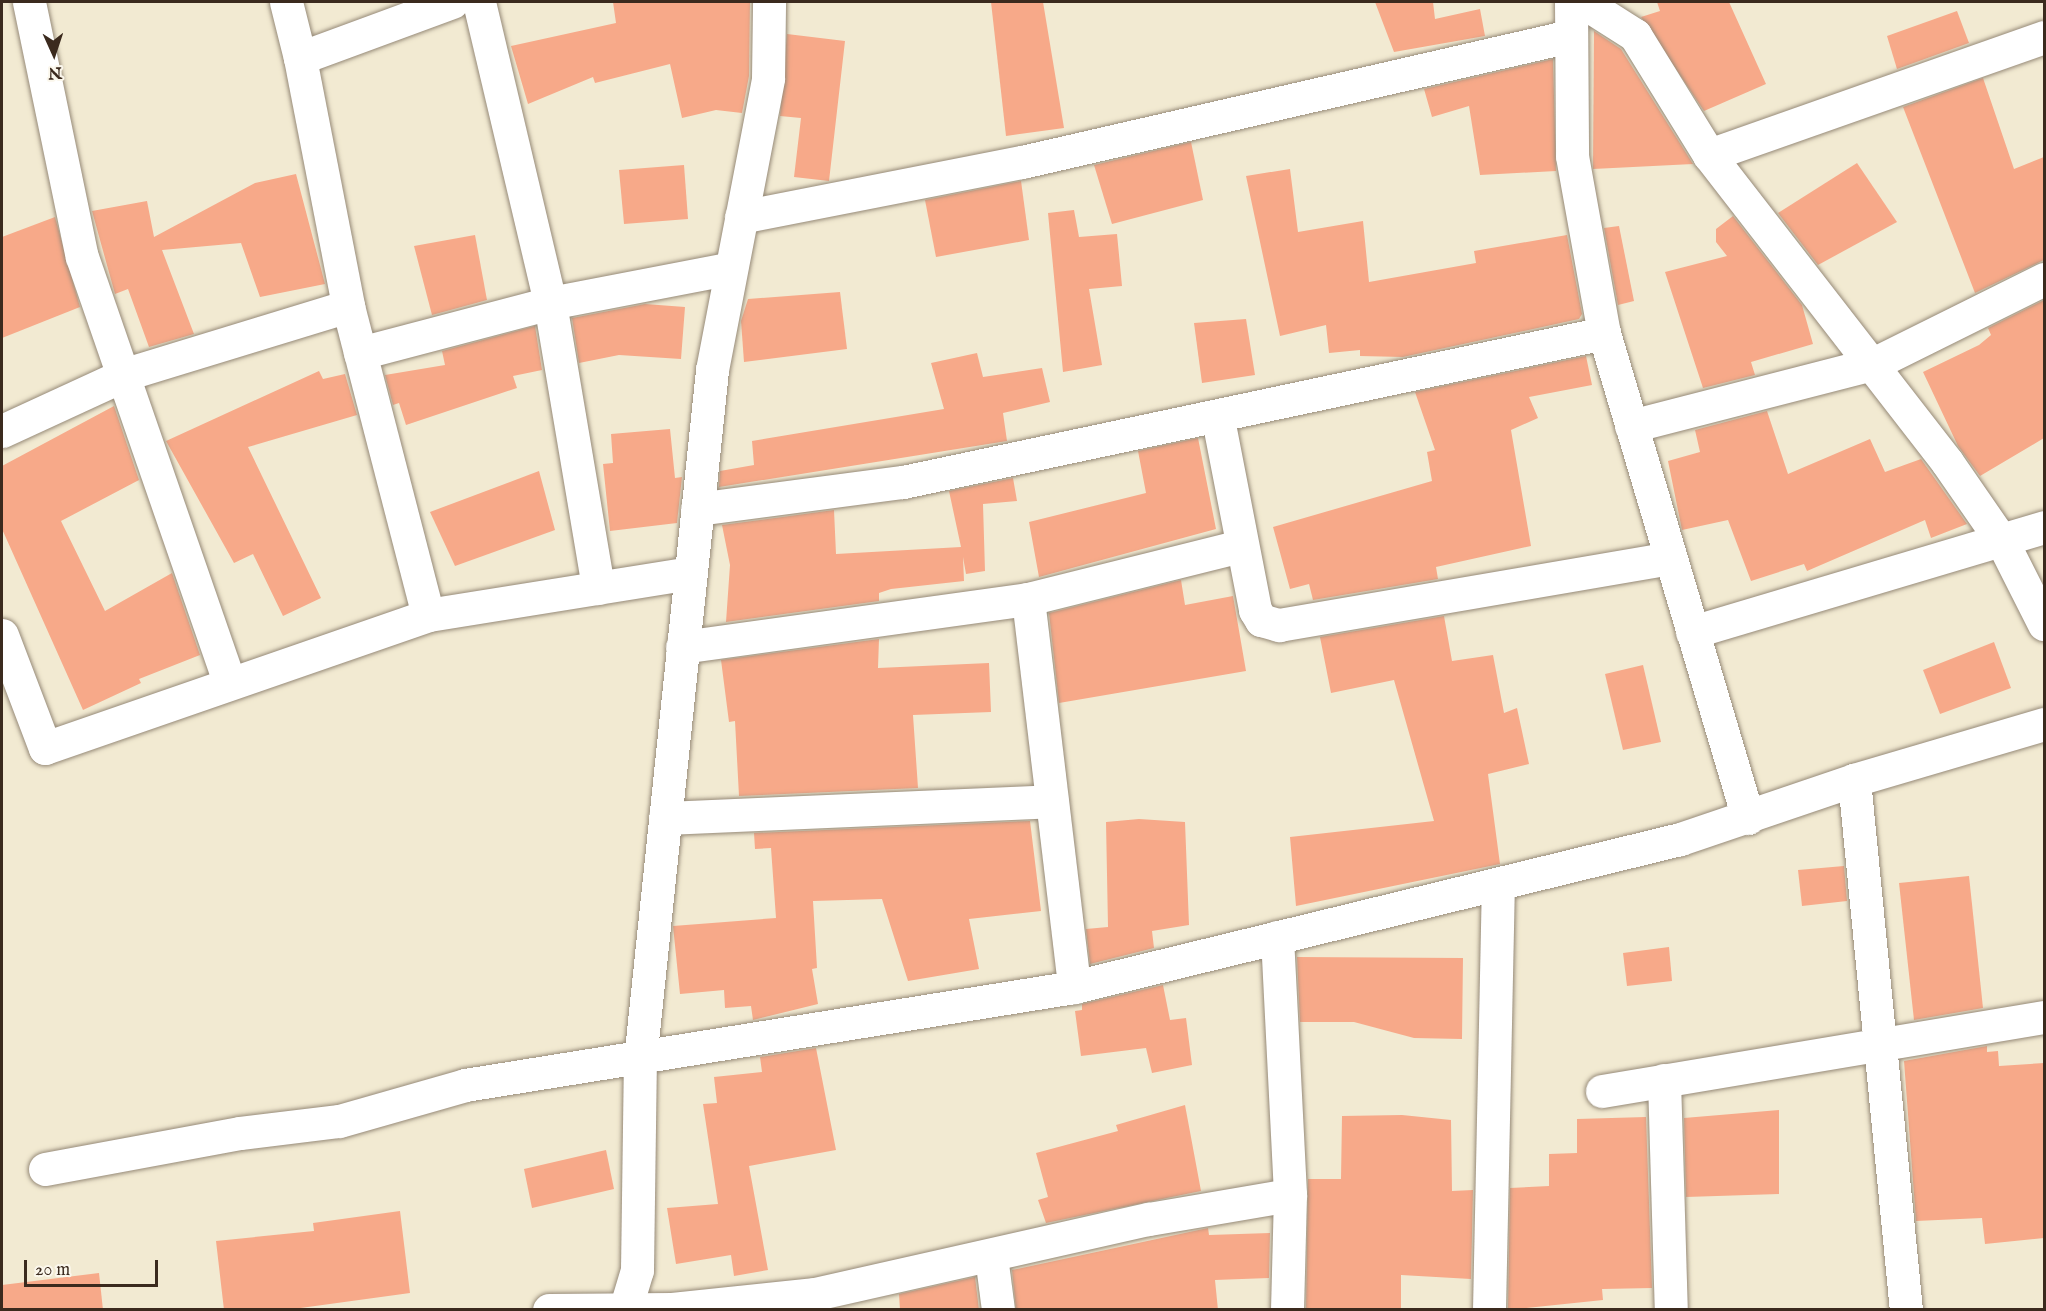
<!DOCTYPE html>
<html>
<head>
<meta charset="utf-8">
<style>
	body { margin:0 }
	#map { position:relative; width:2046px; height:1311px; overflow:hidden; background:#f2ead2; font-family:"IM FELL English",serif }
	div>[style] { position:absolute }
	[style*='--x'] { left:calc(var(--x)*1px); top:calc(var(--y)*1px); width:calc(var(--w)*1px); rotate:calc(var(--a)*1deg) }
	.building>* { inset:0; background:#f7a989 }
	.roads { filter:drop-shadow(0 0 2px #968a78) drop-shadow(0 0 2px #968a78) }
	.street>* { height:33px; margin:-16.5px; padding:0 16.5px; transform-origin:16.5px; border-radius:16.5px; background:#fff }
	span { translate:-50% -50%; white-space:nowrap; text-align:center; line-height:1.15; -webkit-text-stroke:4.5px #fbf7ec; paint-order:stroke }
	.frame { position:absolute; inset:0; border:3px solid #3b2a1e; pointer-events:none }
	.north { position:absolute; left:24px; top:24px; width:60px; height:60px; -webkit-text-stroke:4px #fbf7ec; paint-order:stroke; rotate:177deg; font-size:16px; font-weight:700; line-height:24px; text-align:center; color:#3b2a1e }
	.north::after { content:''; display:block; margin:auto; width:21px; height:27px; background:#3b2a1e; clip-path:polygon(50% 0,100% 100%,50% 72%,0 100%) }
	.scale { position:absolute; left:24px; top:1260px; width:134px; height:27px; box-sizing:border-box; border:3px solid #3b2a1e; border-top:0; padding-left:8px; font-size:18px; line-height:21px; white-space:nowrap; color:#3b2a1e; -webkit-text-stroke:4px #fbf7ec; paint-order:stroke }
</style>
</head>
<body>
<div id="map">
	<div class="building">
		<div style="clip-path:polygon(613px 2px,750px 2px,749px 76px,742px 113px,716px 110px,682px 118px,670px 64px,595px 83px,593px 77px,528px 104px,511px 46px,616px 23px)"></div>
		<div style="clip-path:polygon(991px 2px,1043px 2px,1064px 128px,1006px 136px)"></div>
		<div style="clip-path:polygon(1375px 2px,1433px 2px,1435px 19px,1480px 9px,1485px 36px,1394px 52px)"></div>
		<div style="clip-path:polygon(1657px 2px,1729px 2px,1766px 84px,1704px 111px,1641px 17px,1660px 11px)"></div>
		<div style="clip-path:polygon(1957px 11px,1969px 43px,1897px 69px,1887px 36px)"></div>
		<div style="clip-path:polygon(1594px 31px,1621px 49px,1693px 164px,1593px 169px)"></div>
		<div style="clip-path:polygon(787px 34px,845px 41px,829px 181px,794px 177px,801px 118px,780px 116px)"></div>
		<div style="clip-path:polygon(1553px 59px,1556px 171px,1480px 175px,1469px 106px,1432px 117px,1424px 89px)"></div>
		<div style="clip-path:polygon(1983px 78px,2014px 169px,2044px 157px,2044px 260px,1975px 293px,1903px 107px)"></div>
		<div style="clip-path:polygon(1191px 142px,1203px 200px,1112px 224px,1094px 165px)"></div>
		<div style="clip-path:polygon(1857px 163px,1897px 222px,1818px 265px,1778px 213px)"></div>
		<div style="clip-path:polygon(684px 165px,688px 219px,624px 224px,619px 170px)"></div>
		<div style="clip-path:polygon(1290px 169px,1298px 232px,1363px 221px,1369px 282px,1476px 263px,1474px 251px,1567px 235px,1582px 314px,1579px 319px,1403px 357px,1360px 356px,1360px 350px,1329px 353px,1326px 325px,1280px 336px,1246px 176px)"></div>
		<div style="clip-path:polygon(296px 174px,325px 284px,260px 297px,241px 243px,162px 250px,194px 334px,149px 347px,128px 289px,115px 294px,92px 211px,147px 201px,154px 237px,255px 183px)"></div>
		<div style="clip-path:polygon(1021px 181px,1029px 240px,936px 257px,925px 200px)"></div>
		<div style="clip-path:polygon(1074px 210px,1079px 237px,1117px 234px,1122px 286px,1089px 289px,1102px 365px,1063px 372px,1048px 213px)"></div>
		<div style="clip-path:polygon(1733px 216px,1802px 305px,1813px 344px,1751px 362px,1755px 375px,1703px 388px,1665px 272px,1727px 256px,1716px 242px,1716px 229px)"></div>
		<div style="clip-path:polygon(55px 217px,80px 307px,2px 338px,2px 237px)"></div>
		<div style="clip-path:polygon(1619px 226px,1634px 301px,1618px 305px,1604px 228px)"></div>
		<div style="clip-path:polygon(475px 235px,487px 300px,432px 315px,414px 246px)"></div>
		<div style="clip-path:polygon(840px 292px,847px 349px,744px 362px,741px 321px,748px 299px)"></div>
		<div style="clip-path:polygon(2044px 300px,2044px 438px,1980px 476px,1958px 446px,1923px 372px,1979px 345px,1991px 335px,1988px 328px)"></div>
		<div style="clip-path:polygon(645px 304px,685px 307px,681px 359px,619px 355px,579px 363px,572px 318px)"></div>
		<div style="clip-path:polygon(1246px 319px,1255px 375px,1202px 383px,1194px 323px)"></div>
		<div style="clip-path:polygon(535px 326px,542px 370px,513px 376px,517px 388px,406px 425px,399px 403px,393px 405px,385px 375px,445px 365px,442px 351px)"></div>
		<div style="clip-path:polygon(977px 353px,983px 377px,1042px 368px,1050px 402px,1003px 413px,1007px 441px,719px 487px,720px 471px,754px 465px,752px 441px,944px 409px,931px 363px)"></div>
		<div style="clip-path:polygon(1586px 356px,1592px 385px,1529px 397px,1538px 418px,1511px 430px,1531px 546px,1436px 567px,1438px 579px,1313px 600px,1309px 584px,1290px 589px,1273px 527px,1432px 481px,1427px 452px,1435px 450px,1415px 392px)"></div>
		<div style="clip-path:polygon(319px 371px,323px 379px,345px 374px,357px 415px,248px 447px,321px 598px,283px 616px,253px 554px,234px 563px,166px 441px)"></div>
		<div style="clip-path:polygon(114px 406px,139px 480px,61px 521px,105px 611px,172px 573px,200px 655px,139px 679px,141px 683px,83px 710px,2px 529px,2px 466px)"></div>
		<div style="clip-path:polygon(1767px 411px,1788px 474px,1870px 439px,1885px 472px,1921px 459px,1967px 524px,1931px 538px,1925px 520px,1807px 571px,1804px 564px,1751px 581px,1728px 520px,1682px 530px,1668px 461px,1700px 452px,1695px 430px)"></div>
		<div style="clip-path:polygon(670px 429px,675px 478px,682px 477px,677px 523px,610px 531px,603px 464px,613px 463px,611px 434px)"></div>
		<div style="clip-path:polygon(1198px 438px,1216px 529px,1039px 577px,1029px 522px,1146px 493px,1138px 451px)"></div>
		<div style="clip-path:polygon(539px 471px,555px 530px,455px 566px,430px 512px)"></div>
		<div style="clip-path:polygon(1013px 478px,1017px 501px,983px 504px,985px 571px,966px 574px,963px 557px,964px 581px,891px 589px,879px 593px,879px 601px,726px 622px,730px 565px,722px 525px,834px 510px,836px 554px,961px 547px,949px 491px)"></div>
		<div style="clip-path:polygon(1181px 580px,1185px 605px,1233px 596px,1246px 671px,1059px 703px,1049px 613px)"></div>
		<div style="clip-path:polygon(1444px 616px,1452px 661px,1493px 655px,1504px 713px,1517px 708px,1529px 764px,1488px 774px,1500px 864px,1296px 906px,1290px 837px,1434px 821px,1394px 680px,1331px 693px,1320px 637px)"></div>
		<div style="clip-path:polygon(879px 639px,878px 668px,989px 663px,991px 712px,913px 715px,918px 788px,739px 796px,735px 721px,729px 722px,721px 660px)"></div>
		<div style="clip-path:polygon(1994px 642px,2011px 688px,1940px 714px,1923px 670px)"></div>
		<div style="clip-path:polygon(1643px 665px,1661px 742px,1623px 750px,1605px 674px)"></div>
		<div style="clip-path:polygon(1139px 819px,1185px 822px,1189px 925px,1152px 931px,1154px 948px,1090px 964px,1086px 929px,1108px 927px,1106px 822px)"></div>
		<div style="clip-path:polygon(1030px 821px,1041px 911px,969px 919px,979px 969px,908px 981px,882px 899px,813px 901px,817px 968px,812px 969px,818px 1004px,753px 1020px,751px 1006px,725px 1008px,724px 990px,680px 994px,673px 926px,776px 918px,771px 848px,755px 849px,754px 833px)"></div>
		<div style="clip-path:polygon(1844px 866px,1847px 901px,1802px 906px,1798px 870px)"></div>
		<div style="clip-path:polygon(1969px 876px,1983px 1008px,1914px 1020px,1899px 883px)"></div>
		<div style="clip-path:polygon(1669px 947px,1672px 981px,1627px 986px,1623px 953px)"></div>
		<div style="clip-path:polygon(1297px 957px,1463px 958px,1462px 1039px,1414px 1038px,1354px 1022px,1300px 1022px)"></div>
		<div style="clip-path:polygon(1163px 985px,1170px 1020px,1186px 1018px,1192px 1065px,1152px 1073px,1146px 1048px,1081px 1056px,1075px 1011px,1082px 1010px,1082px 1004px)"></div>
		<div style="clip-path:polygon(1987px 1046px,1987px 1052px,1998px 1051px,1999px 1066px,2044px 1063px,2044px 1238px,1985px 1244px,1982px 1218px,1916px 1221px,1904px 1061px)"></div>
		<div style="clip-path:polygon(816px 1048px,836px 1150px,749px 1166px,768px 1270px,734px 1276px,731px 1255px,676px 1264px,667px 1208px,718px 1204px,703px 1104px,717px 1103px,714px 1077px,762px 1072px,760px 1057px)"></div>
		<div style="clip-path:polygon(1185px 1105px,1201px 1191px,1046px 1223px,1038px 1200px,1048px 1197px,1036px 1153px,1118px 1131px,1116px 1125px)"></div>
		<div style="clip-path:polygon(1779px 1110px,1779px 1194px,1686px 1197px,1684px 1118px)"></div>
		<div style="clip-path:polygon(1402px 1115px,1451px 1120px,1452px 1191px,1473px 1190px,1471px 1279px,1401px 1275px,1401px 1310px,1306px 1310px,1308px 1179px,1341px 1179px,1342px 1116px)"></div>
		<div style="clip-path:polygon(1646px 1117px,1652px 1288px,1602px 1289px,1603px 1300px,1508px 1310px,1510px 1188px,1549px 1186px,1549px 1154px,1577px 1153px,1577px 1119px)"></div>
		<div style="clip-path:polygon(606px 1150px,614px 1189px,532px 1208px,524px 1169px)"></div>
		<div style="clip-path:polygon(400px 1211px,410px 1293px,286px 1310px,224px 1310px,216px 1241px,314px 1231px,313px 1223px)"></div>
		<div style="clip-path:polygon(1208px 1228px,1209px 1235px,1270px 1233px,1269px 1278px,1215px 1280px,1218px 1310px,1016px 1310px,1012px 1270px)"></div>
		<div style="clip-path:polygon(99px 1273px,103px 1310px,2px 1310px,2px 1285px)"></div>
		<div style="clip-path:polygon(975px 1277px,979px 1310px,900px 1310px,899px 1294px)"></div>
	</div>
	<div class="roads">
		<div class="street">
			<div style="--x:29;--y:2;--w:260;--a:78.3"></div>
			<div style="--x:82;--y:257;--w:449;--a:70.9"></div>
			<div style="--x:286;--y:2;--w:58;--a:76"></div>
			<div style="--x:300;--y:58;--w:162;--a:-20.2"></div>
			<div style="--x:479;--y:2;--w:309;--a:76.7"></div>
			<div style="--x:550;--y:303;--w:289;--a:80.4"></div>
			<div style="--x:1571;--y:2;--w:154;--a:89.6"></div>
			<div style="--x:1572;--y:156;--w:180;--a:79.8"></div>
			<div style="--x:1604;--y:333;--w:506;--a:73.46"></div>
			<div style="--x:1583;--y:2;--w:62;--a:32.4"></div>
			<div style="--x:1635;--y:35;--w:141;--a:58.3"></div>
			<div style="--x:1709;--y:155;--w:388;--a:52.2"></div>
			<div style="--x:1947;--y:462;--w:98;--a:55.3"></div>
			<div style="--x:2003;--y:543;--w:91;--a:63.2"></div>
			<div style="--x:300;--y:58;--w:253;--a:79"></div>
			<div style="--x:348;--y:306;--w:319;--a:75.5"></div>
			<div style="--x:1709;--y:155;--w:355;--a:-19.4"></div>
			<div style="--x:741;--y:217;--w:286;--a:-11.1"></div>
			<div style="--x:1022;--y:162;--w:562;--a:-12.95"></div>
			<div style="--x:360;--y:353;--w:196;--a:-14.7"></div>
			<div style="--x:550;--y:303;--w:184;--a:-10.9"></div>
			<div style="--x:1218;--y:419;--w:195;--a:79"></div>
			<div style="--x:1255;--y:610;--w:12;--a:59"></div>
			<div style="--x:1261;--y:620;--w:19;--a:16"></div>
			<div style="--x:1279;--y:625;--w:397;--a:-9.7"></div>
			<div style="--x:1631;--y:426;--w:250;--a:-14.4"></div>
			<div style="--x:1873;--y:364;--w:191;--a:-26.4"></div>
			<div style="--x:2;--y:431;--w:136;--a:-24.7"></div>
			<div style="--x:126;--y:374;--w:232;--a:-17"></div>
			<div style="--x:697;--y:509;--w:208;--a:-7.5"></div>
			<div style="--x:903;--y:482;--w:717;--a:-12"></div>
			<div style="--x:1028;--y:599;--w:391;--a:83.2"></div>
			<div style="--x:1692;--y:632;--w:367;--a:-16.6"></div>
			<div style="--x:2;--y:635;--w:121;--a:69.2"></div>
			<div style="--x:45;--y:748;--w:405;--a:-19.1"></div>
			<div style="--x:428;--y:615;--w:265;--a:-9.1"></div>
			<div style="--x:682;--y:647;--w:349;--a:-7.9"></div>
			<div style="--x:1028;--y:599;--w:219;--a:-14"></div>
			<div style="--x:1854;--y:780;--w:533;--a:84.4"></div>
			<div style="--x:665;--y:818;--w:387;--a:-2.5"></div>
			<div style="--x:1277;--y:937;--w:258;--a:87.1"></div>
			<div style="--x:1290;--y:1195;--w:115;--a:91.5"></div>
			<div style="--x:1664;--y:1080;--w:230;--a:88.3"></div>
			<div style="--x:1602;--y:1091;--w:448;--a:-9.5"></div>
			<div style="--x:45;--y:1169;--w:198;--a:-10.5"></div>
			<div style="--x:240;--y:1133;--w:100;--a:-6.9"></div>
			<div style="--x:339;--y:1121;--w:131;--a:-15.9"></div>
			<div style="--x:465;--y:1085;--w:617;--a:-9.14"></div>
			<div style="--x:1074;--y:987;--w:624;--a:-13.72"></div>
			<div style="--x:1680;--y:839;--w:184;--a:-18.7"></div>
			<div style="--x:1854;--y:780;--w:198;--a:-16.4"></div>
			<div style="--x:991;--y:1256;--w:54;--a:82.6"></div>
			<div style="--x:549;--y:1310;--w:123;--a:-0.5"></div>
			<div style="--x:672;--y:1309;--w:144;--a:-6"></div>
			<div style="--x:815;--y:1294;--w:342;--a:-12.7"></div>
			<div style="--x:1149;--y:1219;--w:143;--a:-9.7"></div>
			<div style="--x:625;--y:1310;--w:42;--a:-73.3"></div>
			<div style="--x:637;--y:1270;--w:210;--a:-89.2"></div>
			<div style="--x:640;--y:1060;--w:694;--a:-84.04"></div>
			<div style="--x:712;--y:370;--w:297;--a:-79.1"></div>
			<div style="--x:768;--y:78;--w:76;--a:-89.2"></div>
			<div style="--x:1489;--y:1310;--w:423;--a:-88.8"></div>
		</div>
	</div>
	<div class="frame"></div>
	<div class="north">N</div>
	<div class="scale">20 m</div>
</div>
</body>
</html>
